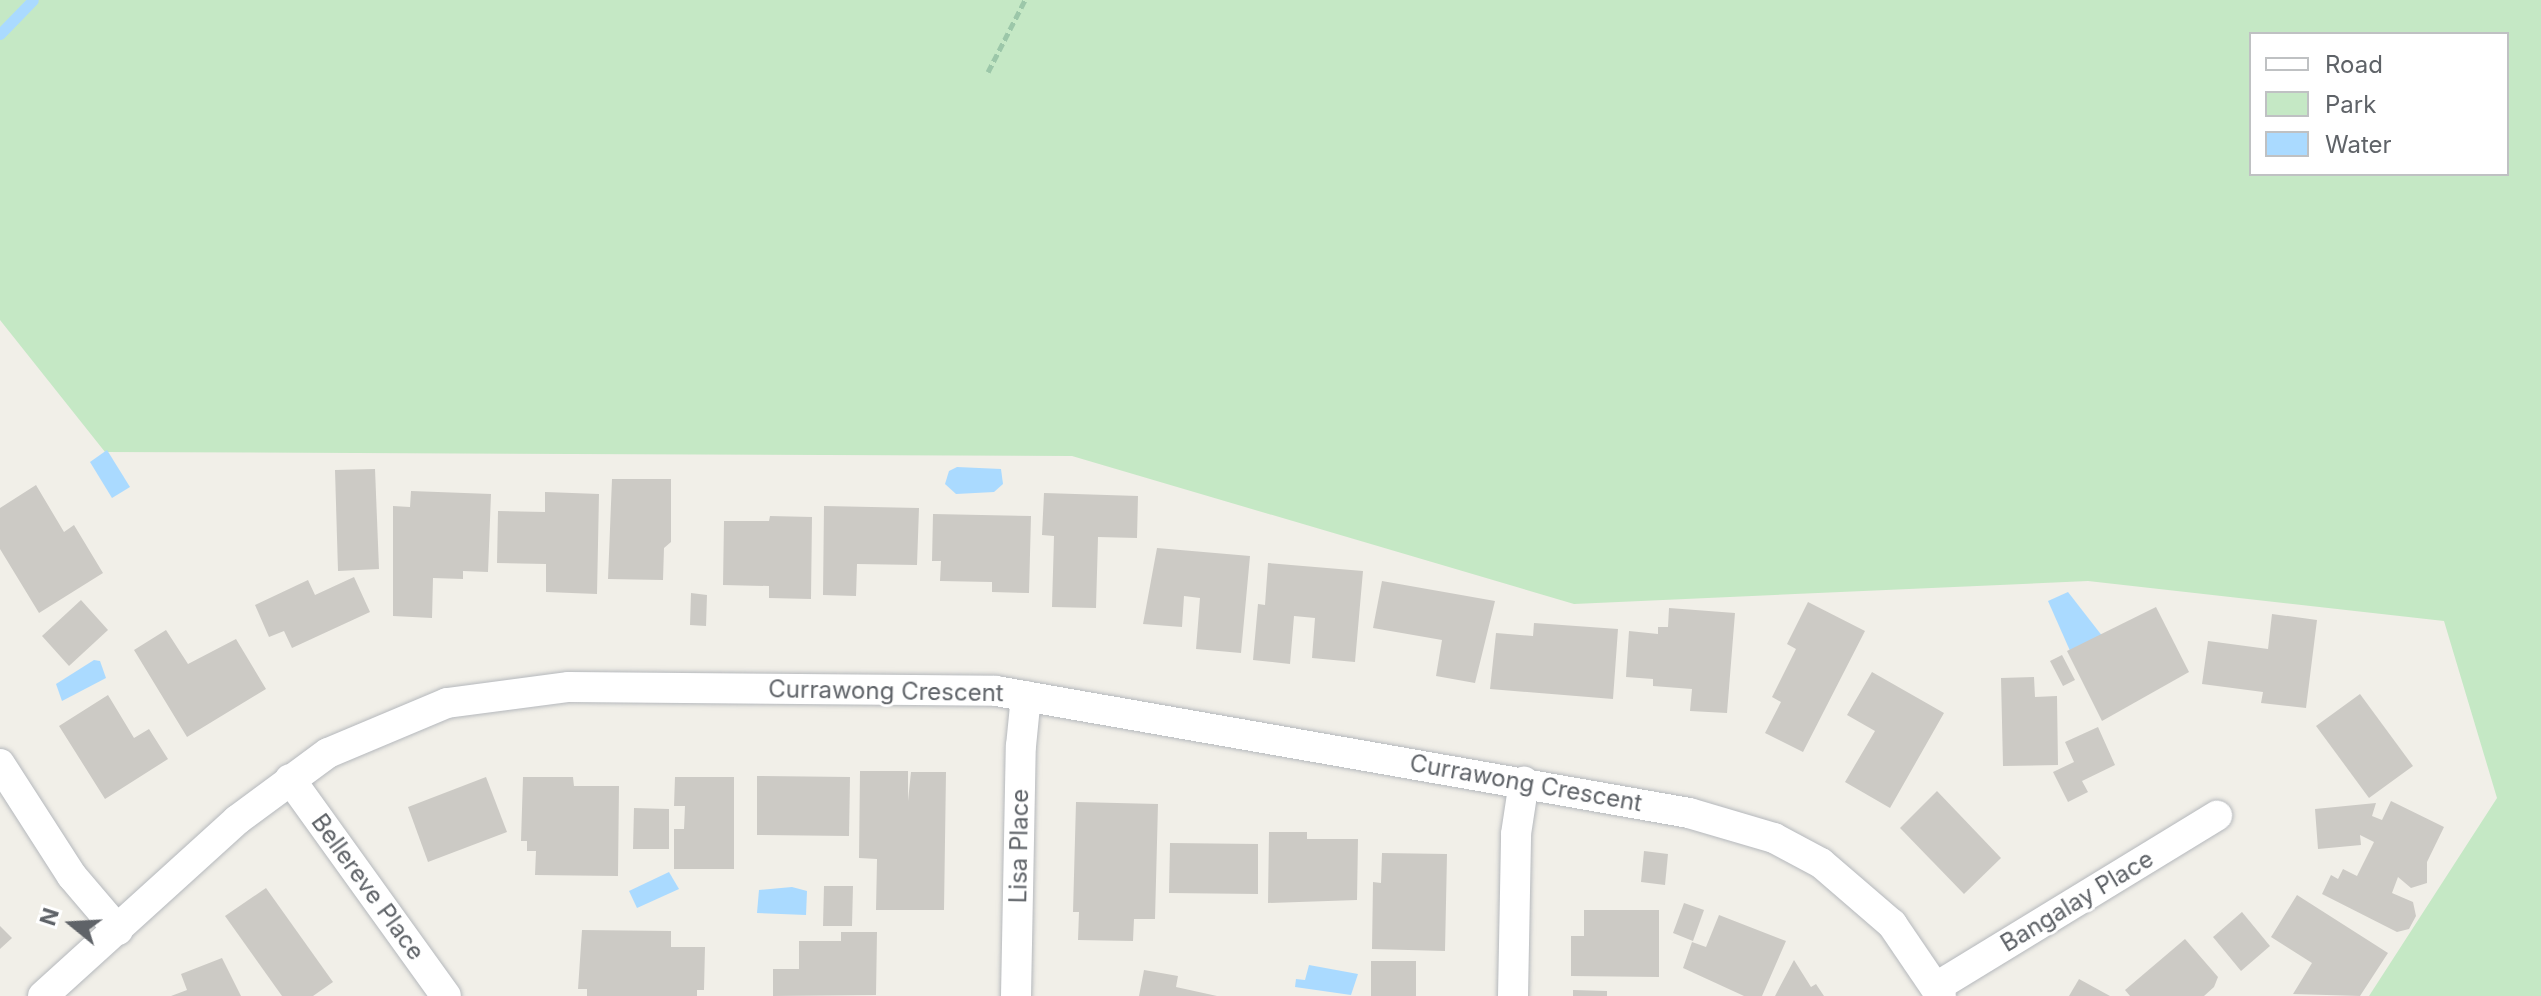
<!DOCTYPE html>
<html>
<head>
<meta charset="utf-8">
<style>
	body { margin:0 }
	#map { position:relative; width:2541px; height:996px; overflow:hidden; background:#f1efe8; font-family:Inter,sans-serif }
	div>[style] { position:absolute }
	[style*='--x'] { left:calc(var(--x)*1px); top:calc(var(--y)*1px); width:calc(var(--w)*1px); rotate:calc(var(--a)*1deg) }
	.green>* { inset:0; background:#c5e8c5 }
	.water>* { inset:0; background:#aadaff }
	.stream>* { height:11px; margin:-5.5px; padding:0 5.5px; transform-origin:5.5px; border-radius:5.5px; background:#aadaff }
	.building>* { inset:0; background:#cccac5 }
	.path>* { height:5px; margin-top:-2.5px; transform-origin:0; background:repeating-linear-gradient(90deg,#9cc7a9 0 8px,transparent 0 12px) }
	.roads { filter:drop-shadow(0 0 2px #b5b8bc) drop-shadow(0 0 2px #b5b8bc) }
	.street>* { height:30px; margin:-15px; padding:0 15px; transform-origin:15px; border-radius:15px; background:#fff }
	span { translate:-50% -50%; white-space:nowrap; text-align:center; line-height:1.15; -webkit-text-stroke:6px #fff; paint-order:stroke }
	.street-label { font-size:24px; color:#5f6368 }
	.legend { position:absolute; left:2249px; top:32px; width:260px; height:144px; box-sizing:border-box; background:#fff; border:2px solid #bfc1c3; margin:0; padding:10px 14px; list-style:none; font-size:24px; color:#5f6368 }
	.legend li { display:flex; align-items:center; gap:16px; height:40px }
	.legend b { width:40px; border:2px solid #bfc1c3 }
	.north { position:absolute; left:32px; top:884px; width:80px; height:80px; -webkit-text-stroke:6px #fff; paint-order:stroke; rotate:288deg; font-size:22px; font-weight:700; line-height:32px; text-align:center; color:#5f6368 }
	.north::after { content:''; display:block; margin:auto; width:28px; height:36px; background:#5f6368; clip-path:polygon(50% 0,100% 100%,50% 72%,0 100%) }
</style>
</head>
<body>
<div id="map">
	<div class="green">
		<div style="clip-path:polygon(evenodd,0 0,2541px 0,2541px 996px,2369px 996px,2497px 798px,2444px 621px,2088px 581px,1574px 604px,1072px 456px,105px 452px,0 320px,0 0,2251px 34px,2507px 34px,2507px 174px,2251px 174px,2251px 34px)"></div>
	</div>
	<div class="water">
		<div style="clip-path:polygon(107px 450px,130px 487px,112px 498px,90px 462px)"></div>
		<div style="clip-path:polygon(957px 467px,1001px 469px,1003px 484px,994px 492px,956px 494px,945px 484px,949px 471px)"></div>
		<div style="clip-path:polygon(2068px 592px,2103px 637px,2071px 653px,2048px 601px)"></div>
		<div style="clip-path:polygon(94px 660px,100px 661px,106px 678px,62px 701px,56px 684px)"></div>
		<div style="clip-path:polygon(669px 872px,679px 889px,637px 908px,629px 891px)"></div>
		<div style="clip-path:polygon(792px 887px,807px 891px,806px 915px,757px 913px,759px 890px)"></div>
		<div style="clip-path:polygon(1309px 965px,1358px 974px,1351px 995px,1295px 987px,1296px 979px,1305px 980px)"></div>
	</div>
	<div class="stream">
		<div style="--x:0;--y:34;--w:47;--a:-45.9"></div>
	</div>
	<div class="building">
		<div style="clip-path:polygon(375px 469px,379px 569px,338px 571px,335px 470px)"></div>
		<div style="clip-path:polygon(612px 479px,671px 479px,671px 542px,664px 548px,663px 580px,608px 579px)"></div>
		<div style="clip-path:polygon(36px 485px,64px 532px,74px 525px,103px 573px,39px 613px,0 549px,0 508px)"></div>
		<div style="clip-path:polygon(411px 491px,491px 494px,488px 572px,463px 571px,463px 579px,433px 578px,432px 618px,393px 616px,393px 506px,410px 507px)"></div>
		<div style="clip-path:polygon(545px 492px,599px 494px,597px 594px,546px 592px,546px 564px,497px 563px,498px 511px,545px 512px)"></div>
		<div style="clip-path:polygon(1044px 493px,1138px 496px,1137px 538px,1098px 537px,1096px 608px,1052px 607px,1054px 536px,1042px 535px)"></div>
		<div style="clip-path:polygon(824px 506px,919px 508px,917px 565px,857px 564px,856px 596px,823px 595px)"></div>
		<div style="clip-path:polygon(933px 514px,1031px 516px,1029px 593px,992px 592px,992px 582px,940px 581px,941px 561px,932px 561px)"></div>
		<div style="clip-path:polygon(770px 516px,812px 517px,811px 599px,769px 598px,769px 586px,723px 585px,724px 521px,769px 521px)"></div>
		<div style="clip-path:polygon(1157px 548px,1250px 556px,1241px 653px,1196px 649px,1200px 598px,1184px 596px,1182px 627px,1143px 624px)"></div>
		<div style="clip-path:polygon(1268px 563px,1363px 571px,1355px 662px,1312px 658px,1315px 618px,1294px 616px,1290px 664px,1253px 660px,1258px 604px,1265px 605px)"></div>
		<div style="clip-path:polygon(354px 577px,370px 612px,292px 648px,284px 631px,269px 637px,255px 605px,308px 580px,315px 595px)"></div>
		<div style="clip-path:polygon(1382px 581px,1495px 601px,1475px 683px,1436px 676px,1442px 640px,1373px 628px)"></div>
		<div style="clip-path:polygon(691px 593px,707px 595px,706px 626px,690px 625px)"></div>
		<div style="clip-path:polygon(81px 600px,108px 630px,69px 666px,42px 636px)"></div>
		<div style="clip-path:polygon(1808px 602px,1865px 631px,1803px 752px,1765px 733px,1781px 702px,1772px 697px,1796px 649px,1787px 644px)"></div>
		<div style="clip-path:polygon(2156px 607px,2189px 672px,2102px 721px,2067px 651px)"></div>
		<div style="clip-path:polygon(1669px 608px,1735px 613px,1727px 713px,1690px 711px,1692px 689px,1653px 686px,1653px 679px,1626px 677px,1629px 631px,1658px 634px,1658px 627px,1668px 627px)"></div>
		<div style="clip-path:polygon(2272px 614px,2317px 620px,2306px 708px,2261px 703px,2263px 692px,2202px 684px,2208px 641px,2268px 649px)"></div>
		<div style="clip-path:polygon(1534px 623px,1618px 629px,1613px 699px,1490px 689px,1496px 633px,1533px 636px)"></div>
		<div style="clip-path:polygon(166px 630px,188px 664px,236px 639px,266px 689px,187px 737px,134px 650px)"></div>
		<div style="clip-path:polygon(2062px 655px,2075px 680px,2063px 686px,2050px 661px)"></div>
		<div style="clip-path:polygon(1872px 672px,1944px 713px,1890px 808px,1845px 782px,1875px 731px,1847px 715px)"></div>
		<div style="clip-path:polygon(2034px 677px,2035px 697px,2057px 696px,2058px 765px,2003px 766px,2001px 678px)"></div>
		<div style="clip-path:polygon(2360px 694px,2413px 766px,2369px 798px,2316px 726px)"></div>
		<div style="clip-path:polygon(108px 695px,134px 738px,149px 729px,168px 759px,105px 799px,59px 726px)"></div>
		<div style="clip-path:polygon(2098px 727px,2115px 765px,2082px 781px,2088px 792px,2068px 802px,2053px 772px,2074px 762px,2065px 742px)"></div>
		<div style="clip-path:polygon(860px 771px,908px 771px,908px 801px,911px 772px,946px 772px,944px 910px,876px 910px,877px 859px,859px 858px)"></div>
		<div style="clip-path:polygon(757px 776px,850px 777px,849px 836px,757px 835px)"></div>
		<div style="clip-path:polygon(486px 777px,507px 832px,428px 862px,408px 807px)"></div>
		<div style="clip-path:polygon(523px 777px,573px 777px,574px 786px,619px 786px,618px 876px,535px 875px,536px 851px,527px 851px,527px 841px,521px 841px)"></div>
		<div style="clip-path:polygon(675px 777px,734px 777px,734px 869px,674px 869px,674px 829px,684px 829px,685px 806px,674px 806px)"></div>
		<div style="clip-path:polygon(1937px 791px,2001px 858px,1964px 894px,1900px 828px)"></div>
		<div style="clip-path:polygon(2391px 801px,2444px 827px,2427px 862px,2427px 883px,2411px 888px,2398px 877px,2392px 893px,2413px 902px,2416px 916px,2409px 929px,2397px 932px,2322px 894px,2331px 875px,2338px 879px,2343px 869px,2357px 876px,2374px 842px,2360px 835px,2361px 845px,2318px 849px,2315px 809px,2376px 803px,2372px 816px,2382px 820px)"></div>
		<div style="clip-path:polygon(1076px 802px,1158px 804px,1155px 919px,1134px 919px,1133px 941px,1078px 940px,1079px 912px,1073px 912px)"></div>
		<div style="clip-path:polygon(634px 808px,669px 809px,669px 849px,633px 849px)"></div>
		<div style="clip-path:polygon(1269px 832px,1307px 832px,1307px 839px,1358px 839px,1357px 900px,1268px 903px)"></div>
		<div style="clip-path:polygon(1170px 843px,1258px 844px,1258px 894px,1169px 893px)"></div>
		<div style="clip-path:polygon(1644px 851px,1668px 854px,1665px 885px,1641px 882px)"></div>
		<div style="clip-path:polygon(1382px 853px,1447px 854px,1445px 951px,1372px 949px,1373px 882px,1381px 883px)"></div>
		<div style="clip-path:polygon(824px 886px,853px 886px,852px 926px,823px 926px)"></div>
		<div style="clip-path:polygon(266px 888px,333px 982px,313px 996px,282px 996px,225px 916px)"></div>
		<div style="clip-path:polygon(2297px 895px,2388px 953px,2360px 996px,2293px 994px,2312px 963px,2271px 937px)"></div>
		<div style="clip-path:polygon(1684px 903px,1704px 910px,1693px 941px,1673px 933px)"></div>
		<div style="clip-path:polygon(1584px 910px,1659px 910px,1659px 977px,1571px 976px,1571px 936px,1584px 936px)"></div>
		<div style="clip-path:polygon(2242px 912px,2270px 946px,2241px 971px,2213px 937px)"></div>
		<div style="clip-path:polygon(1719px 915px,1786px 941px,1762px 996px,1744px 996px,1683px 968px,1692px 942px,1706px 947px)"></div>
		<div style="clip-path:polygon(0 926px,12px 938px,0 949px)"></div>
		<div style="clip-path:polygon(582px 930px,671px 931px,671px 947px,705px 947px,704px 990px,697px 990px,697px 996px,587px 996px,587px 989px,578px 989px)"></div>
		<div style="clip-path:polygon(841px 932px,877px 932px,876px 995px,773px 996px,773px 969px,799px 969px,799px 941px,841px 941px)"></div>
		<div style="clip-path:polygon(2185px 939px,2218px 977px,2214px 987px,2204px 996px,2130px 996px,2125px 990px)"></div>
		<div style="clip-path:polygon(222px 958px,241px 996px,171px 996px,187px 990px,181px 974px)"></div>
		<div style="clip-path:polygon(1794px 960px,1811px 987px,1816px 984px,1824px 996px,1775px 996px)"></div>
		<div style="clip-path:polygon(1371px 961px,1416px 961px,1416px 996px,1371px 996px)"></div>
		<div style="clip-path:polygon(1144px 970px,1178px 976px,1176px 987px,1217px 996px,1139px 996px)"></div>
		<div style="clip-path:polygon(2079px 979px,2110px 996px,2069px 996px)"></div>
		<div style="clip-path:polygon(1573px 990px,1607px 991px,1607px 996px,1573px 996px)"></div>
	</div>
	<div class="path">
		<div style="--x:988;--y:72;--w:81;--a:-62.8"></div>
	</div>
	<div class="roads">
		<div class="street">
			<div style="--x:0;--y:764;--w:133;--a:57.3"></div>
			<div style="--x:72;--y:876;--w:71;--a:49.6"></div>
			<div style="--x:290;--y:779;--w:267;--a:54.3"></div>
			<div style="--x:1938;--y:986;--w:327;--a:-31.4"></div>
			<div style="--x:43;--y:996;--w:262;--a:-42.2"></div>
			<div style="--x:237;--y:820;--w:113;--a:-36.4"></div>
			<div style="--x:328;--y:753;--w:129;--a:-22.8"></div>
			<div style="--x:447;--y:703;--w:123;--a:-7.5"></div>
			<div style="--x:569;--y:687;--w:427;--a:0.5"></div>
			<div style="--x:996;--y:691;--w:704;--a:9.98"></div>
			<div style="--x:1689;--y:813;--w:89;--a:16.4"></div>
			<div style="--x:1774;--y:838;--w:53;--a:28"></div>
			<div style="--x:1821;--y:863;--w:94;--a:40.7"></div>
			<div style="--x:1892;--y:924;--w:87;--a:55.8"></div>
			<div style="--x:1016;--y:996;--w:250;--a:-88.9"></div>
			<div style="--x:1021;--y:746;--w:50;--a:-84.3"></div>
			<div style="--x:1513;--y:996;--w:162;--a:-88.9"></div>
			<div style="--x:1516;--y:834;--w:53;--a:-81.3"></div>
		</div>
	</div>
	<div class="street-label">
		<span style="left:886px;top:691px;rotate:1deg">Currawong Crescent</span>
		<span style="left:1526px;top:783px;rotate:10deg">Currawong Crescent</span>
		<span style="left:1019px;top:846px;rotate:-89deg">Lisa Place</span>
		<span style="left:368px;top:887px;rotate:54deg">Bellereve Place</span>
		<span style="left:2077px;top:901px;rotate:-31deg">Bangalay Place</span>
	</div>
	<ul class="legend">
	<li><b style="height:10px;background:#fff"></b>Road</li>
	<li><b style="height:22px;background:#c5e8c5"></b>Park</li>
	<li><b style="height:22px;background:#aadaff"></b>Water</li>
	</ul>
	<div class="north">N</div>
</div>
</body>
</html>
